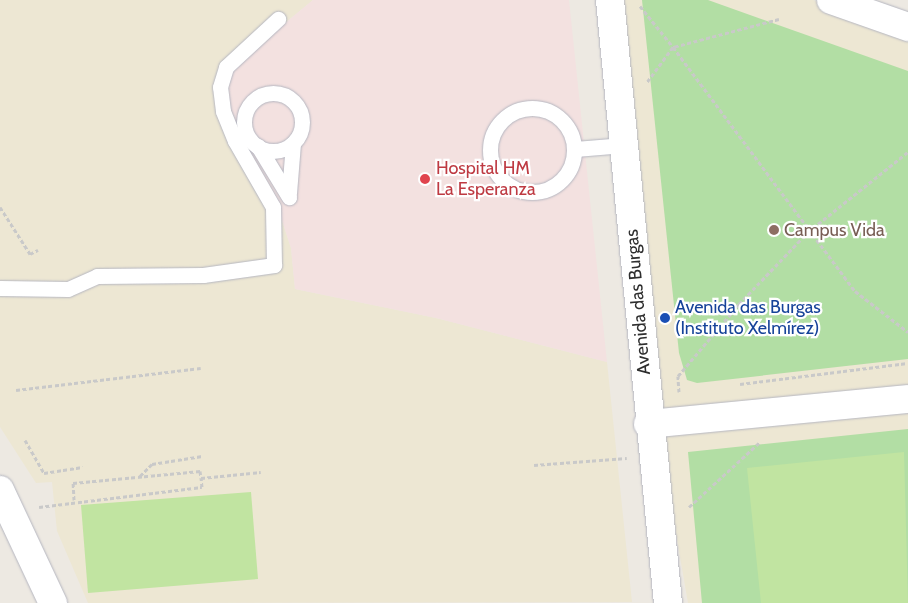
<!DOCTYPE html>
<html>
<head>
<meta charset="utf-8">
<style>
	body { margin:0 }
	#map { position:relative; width:908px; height:603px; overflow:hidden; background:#ede9e2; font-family:Cabin,sans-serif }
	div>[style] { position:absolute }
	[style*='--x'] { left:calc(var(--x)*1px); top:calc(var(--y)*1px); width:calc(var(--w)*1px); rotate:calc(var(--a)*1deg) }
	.education>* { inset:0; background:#ede7d3 }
	.medical>* { inset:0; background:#f3e1e0 }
	.green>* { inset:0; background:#b2dea4 }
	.pitch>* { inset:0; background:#c1e4a1 }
	.path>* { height:3px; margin-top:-1.5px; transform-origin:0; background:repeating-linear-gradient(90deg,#c9c9c9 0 4px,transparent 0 6.5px) }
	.roads { filter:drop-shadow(0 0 1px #b5b6c0) drop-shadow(0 0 1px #b5b6c0) }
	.lane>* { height:15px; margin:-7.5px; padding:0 7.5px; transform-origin:7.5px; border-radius:7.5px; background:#fff }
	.lane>.ring { margin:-7.5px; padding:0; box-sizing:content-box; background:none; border:15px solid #fff; border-radius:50% }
	.street>* { height:28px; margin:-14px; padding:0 14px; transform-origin:14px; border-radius:14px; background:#fff }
	.dots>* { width:14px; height:14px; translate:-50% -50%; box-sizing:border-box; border:2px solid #fff; border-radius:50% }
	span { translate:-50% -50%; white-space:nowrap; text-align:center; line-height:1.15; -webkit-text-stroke:4.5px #fff; paint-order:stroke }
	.health-label { font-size:18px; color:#be3a42 }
	.left { translate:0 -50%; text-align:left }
	.education-label { font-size:18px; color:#785e54 }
	.street-label { font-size:18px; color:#2e2e2e }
	.transit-label { font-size:18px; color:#164399 }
</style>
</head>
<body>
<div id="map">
	<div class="education">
		<div style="clip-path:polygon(0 0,313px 0,244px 57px,275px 199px,291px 248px,295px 289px,436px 318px,607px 362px,632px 602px,88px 603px,57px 531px,52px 482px,36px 483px,0 427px)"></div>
		<div style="clip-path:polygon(622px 0,813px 0,908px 30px,908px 603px,688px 603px,658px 430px)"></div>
	</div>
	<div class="medical">
		<div style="clip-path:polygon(313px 0,569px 0,607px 362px,436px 318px,295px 289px,291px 248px,275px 199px,249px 158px,226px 96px,232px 73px,244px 57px)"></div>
	</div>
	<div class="green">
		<div style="clip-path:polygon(642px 0,708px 0,908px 71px,908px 359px,697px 383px,687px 380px,679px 353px)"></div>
		<div style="clip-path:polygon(908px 429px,908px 603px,702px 603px,688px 452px)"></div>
	</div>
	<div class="pitch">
		<div style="clip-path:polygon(904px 452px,908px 603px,761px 603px,747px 468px)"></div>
		<div style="clip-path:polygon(251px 492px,258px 579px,88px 593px,81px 505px)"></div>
	</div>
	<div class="path">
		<div style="--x:640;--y:6;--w:53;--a:51.2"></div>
		<div style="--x:673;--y:47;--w:44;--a:126.6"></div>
		<div style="--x:779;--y:19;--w:110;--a:165.2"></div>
		<div style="--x:673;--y:47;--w:304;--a:53.3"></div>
		<div style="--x:855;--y:291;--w:67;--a:37.7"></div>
		<div style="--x:0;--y:207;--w:56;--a:57.4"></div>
		<div style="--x:30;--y:254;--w:9;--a:-27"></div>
		<div style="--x:740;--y:384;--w:169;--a:-7.1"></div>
		<div style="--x:16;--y:390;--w:186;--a:-6.8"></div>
		<div style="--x:679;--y:392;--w:16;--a:-94"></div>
		<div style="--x:678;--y:376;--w:94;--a:-49.7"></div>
		<div style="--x:739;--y:304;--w:100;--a:-46.2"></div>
		<div style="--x:808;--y:232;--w:128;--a:-38.7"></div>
		<div style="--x:25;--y:440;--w:38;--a:60"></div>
		<div style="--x:44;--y:473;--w:39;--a:-9"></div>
		<div style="--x:534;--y:465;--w:93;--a:-4.3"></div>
		<div style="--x:140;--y:476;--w:17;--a:-45"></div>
		<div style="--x:152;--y:464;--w:51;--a:-9.1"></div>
		<div style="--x:74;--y:500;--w:17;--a:-93"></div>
		<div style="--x:73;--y:483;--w:128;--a:-5.4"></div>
		<div style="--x:200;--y:471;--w:7;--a:82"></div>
		<div style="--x:39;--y:507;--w:164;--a:-7"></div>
		<div style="--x:202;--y:487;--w:9;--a:-96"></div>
		<div style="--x:201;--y:478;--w:60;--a:-5.7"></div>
		<div style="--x:689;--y:507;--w:96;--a:-42.5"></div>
	</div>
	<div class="roads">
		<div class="lane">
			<div class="ring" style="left:244px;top:93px;width:43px;height:43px"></div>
			<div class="ring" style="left:490px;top:108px;width:69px;height:69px"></div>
			<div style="--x:258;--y:146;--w:60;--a:58.7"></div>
			<div style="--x:575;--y:149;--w:49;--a:-4.7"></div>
			<div style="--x:289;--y:193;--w:50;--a:-85.4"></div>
			<div style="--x:0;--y:288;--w:68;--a:0.8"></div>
			<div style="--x:68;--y:289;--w:32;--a:-24"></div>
			<div style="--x:97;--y:276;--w:106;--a:-0.5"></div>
			<div style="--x:203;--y:275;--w:72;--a:-8"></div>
			<div style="--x:274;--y:265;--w:58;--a:-91"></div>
			<div style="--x:273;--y:207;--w:76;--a:-119.9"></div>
			<div style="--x:235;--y:141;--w:32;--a:-112"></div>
			<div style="--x:223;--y:111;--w:24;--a:-97"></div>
			<div style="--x:220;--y:87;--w:21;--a:-73"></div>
			<div style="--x:226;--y:67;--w:71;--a:-42.7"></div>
		</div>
		<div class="street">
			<div style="--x:610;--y:0;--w:606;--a:84.51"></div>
			<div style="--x:831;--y:0;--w:82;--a:19.3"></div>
			<div style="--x:648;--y:424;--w:261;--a:-5.5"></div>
			<div style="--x:0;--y:490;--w:125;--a:64.9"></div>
		</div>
	</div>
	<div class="dots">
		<div style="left:425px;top:179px;background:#e0444e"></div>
		<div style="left:774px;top:230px;background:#8d6e63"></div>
		<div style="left:665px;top:318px;background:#1a4fb4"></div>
	</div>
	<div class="health-label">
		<span class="left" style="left:436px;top:179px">Hospital HM<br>La Esperanza</span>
	</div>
	<div class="education-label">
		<span class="left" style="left:784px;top:230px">Campus Vida</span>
	</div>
	<div class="street-label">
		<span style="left:638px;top:302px;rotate:-95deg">Avenida das Burgas</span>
	</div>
	<div class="transit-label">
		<span class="left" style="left:675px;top:318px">Avenida das Burgas<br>(Instituto Xelmírez)</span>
	</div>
</div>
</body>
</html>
